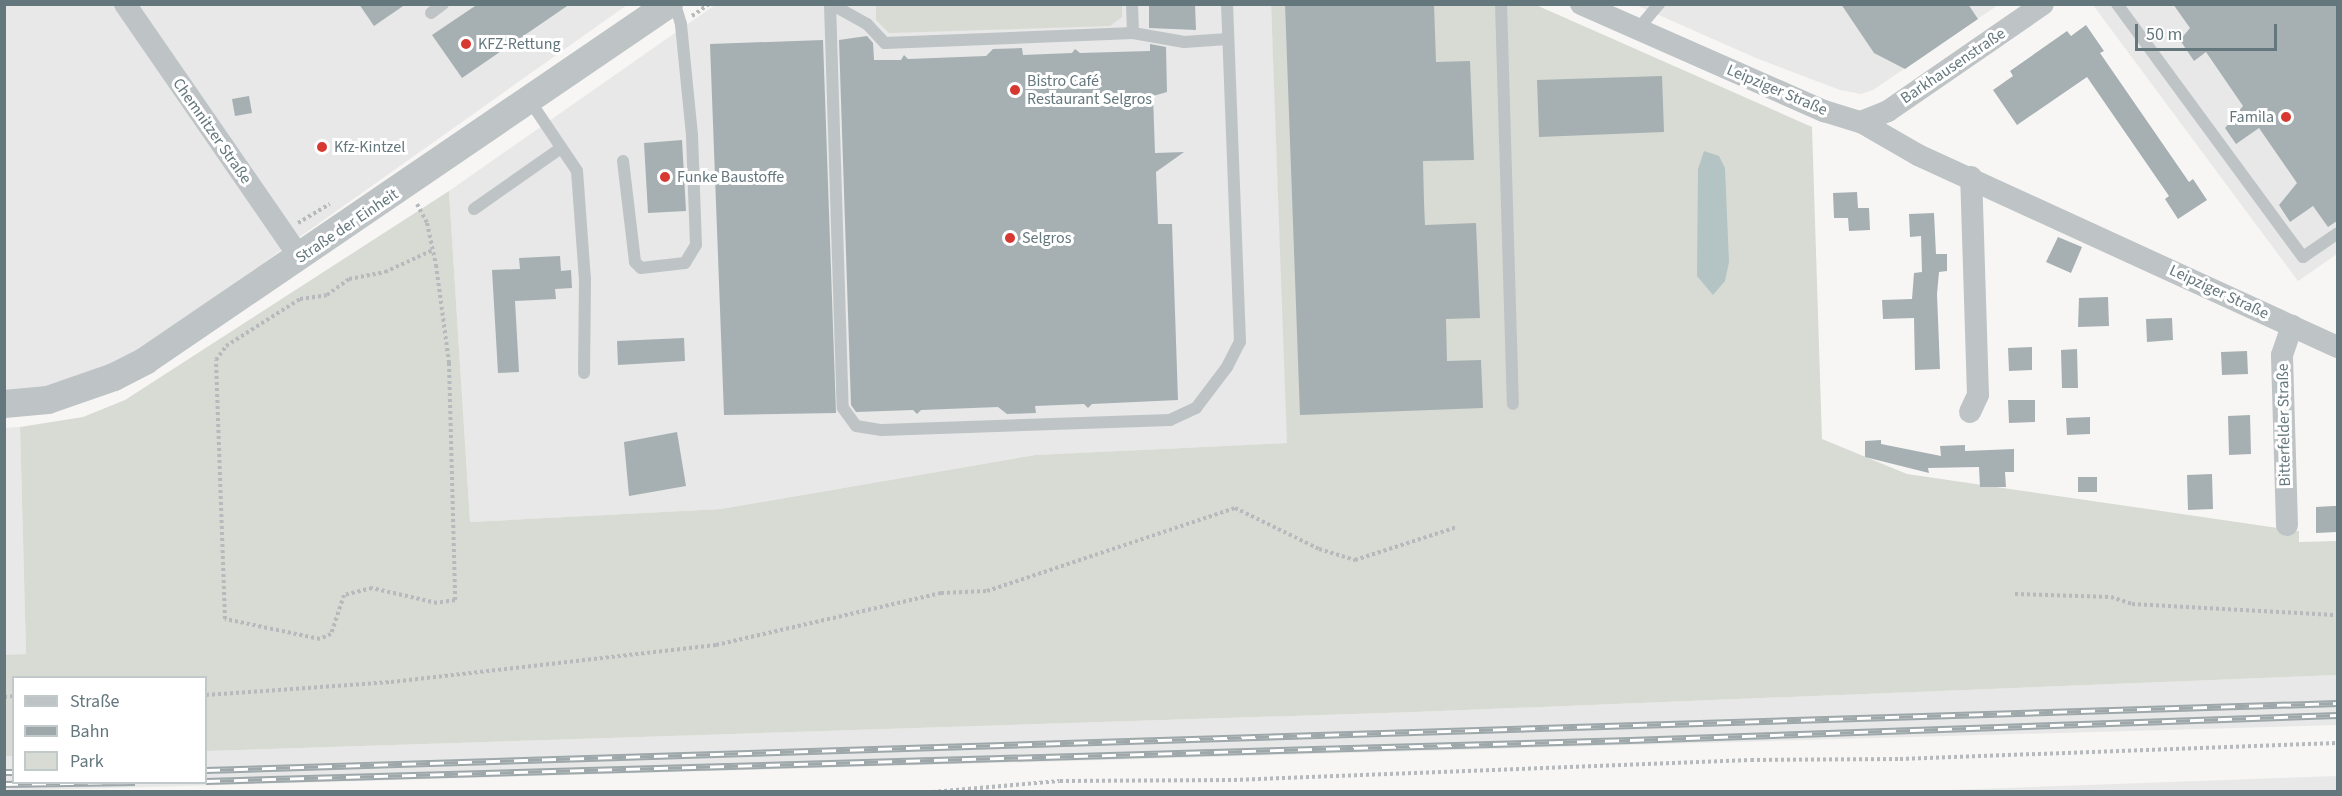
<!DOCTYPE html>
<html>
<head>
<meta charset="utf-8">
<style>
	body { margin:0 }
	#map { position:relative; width:2342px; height:796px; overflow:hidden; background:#f7f6f4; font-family:"Source Sans 3",sans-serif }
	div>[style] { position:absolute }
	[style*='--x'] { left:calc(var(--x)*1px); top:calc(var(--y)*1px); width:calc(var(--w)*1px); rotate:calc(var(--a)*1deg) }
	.built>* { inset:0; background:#e7e8e7 }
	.green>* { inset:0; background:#d8dbd3 }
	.water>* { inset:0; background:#b4c4c5 }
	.building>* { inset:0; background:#a6b0b3 }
	.path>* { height:4px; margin-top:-2px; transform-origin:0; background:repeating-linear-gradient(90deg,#b6babc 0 3px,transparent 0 6px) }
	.service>* { height:12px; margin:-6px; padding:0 6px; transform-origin:6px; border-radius:6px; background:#bec3c5 }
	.minor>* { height:22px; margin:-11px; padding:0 11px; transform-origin:11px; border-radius:11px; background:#bec3c5 }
	.tertiary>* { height:28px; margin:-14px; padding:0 14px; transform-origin:14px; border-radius:14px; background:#bec3c5 }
	.rail>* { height:7px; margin-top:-3.5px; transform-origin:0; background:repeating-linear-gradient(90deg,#fff 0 14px,#9ea7aa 0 28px); box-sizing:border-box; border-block:2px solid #9ea7aa }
	.dots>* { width:16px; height:16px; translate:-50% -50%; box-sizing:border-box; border:3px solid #fff; border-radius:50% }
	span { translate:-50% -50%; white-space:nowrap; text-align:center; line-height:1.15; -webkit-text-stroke:6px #fff; paint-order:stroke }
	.poi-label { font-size:16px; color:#64777d }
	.left { translate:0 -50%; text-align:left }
	.right { translate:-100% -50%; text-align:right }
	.street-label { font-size:16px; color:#64777d }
	.frame { position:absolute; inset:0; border:6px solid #64777d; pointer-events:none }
	.legend { position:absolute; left:12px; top:676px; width:195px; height:108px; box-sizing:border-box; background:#fff; border:2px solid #c1c9cb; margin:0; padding:8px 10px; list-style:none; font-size:18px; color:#64777d }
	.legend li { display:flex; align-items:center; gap:12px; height:30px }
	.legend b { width:30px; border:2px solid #c1c9cb }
	.scale { position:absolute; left:2135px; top:24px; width:142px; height:27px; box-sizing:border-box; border:3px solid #64777d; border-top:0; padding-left:8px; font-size:18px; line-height:21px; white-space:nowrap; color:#64777d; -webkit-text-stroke:4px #fff; paint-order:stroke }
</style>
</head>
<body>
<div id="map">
	<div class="built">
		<div style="clip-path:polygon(4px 5px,627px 5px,139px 351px,73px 381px,5px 394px)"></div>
		<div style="clip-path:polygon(715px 5px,1271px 5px,1288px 443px,1035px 455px,721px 509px,470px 522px,449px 191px)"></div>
		<div style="clip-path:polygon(1636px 5px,1998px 5px,1873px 90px,1861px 94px,1840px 90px,1756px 58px)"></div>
		<div style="clip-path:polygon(2093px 5px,2337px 5px,2337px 254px,2298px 281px)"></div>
		<div style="clip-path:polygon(20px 427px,26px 655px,5px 655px,4px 428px)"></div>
		<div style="clip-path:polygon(2338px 675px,2337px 725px,5px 791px,4px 756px,13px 756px,14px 782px,206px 782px,206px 751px,1415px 712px)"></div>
		<div style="clip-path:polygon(2337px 776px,2337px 792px,1921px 791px)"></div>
	</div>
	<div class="green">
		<div style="clip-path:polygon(1271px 4px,1536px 5px,1812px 127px,1822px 439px,1907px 474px,2299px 531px,2299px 542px,2337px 541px,2337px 675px,1415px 712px,206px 751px,206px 678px,14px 678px,13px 756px,5px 756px,4px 655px,26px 654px,20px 427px,83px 417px,125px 400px,449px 191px,470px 522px,721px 509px,1035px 455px,1287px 443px)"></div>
		<div style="clip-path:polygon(876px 5px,1122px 5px,1122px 17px,1110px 26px,889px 33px,876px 20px)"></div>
	</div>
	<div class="water">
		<div style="clip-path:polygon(1704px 151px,1719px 156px,1725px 168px,1729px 262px,1725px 281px,1713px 295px,1697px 276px,1698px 169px)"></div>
	</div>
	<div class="building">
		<div style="clip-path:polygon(359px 4px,406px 4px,374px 26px)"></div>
		<div style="clip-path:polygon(478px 4px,570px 4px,462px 78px,432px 35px)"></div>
		<div style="clip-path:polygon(1149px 4px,1195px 4px,1196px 30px,1149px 28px)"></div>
		<div style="clip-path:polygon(1285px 4px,1434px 4px,1436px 62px,1470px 61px,1474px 160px,1423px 161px,1424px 202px,1425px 225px,1476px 223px,1480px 318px,1446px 319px,1447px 361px,1481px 360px,1483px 408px,1300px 415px)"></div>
		<div style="clip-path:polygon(1841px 4px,1968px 4px,1978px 19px,1905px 69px,1874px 53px)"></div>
		<div style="clip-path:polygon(2173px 4px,2337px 4px,2337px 221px,2328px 227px,2313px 206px,2290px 222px,2279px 205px,2297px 183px,2259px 128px,2236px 144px,2225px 128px,2243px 106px,2206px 52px,2194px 61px,2180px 40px,2190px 28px)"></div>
		<div style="clip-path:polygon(2086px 25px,2104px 51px,2100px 53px,2189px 182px,2193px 179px,2207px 200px,2178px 219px,2165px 199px,2169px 196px,2087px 77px,2017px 125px,1993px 90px,2013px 76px,2010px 71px,2067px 31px,2071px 36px)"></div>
		<div style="clip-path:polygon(867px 36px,873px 43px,874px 60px,901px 60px,904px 55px,908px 59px,986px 56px,993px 49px,1022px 48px,1023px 55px,1072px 53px,1075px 49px,1080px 53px,1150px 51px,1150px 44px,1166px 47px,1167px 92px,1153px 96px,1155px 153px,1184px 152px,1156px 172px,1158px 224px,1172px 224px,1178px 400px,1092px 404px,1088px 408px,1084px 404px,1035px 406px,1036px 413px,1007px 414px,998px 407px,921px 410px,917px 414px,913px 410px,856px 412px,851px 405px,839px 40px)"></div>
		<div style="clip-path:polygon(823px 40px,836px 413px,724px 415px,710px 44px)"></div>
		<div style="clip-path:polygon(1662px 76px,1664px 132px,1539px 137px,1537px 80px)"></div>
		<div style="clip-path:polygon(249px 96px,252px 113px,235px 116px,232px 99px)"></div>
		<div style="clip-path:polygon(682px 140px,686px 211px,648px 213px,644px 143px)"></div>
		<div style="clip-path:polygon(1857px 192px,1858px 208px,1869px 208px,1870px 230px,1849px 231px,1848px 218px,1834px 218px,1833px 193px)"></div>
		<div style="clip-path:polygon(1934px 213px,1936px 254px,1947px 254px,1947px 271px,1939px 272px,1937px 294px,1940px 369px,1915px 370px,1914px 318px,1883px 319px,1882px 300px,1912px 299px,1914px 273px,1922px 272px,1921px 236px,1910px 237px,1909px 214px)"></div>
		<div style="clip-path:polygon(2058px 237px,2082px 247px,2071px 273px,2046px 262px)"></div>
		<div style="clip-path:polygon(560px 256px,561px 271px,571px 270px,572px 288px,555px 289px,556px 299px,515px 301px,519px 372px,498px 373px,492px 270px,520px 269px,519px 258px)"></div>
		<div style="clip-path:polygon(2108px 297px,2109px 326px,2078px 327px,2079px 298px)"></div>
		<div style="clip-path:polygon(2172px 318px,2173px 340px,2147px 342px,2146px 319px)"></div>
		<div style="clip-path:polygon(684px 338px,685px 361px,618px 365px,617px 341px)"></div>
		<div style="clip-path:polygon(2032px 347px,2032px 370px,2009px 371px,2008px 348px)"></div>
		<div style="clip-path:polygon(2077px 349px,2078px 388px,2062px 388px,2061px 350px)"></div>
		<div style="clip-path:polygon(2247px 351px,2248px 374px,2222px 375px,2221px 352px)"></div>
		<div style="clip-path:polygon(2008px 400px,2035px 400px,2035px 422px,2009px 423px)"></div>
		<div style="clip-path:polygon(2250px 415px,2251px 454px,2229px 455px,2228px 416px)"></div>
		<div style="clip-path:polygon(2090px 417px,2090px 434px,2067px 435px,2066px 418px)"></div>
		<div style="clip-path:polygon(677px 432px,686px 486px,629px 496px,624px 442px)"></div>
		<div style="clip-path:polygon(1881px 440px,1881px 444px,1941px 456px,1940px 446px,1965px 445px,1965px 451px,2014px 449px,2014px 472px,2005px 472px,2006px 487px,1980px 487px,1979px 467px,1928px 468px,1929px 473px,1865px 457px,1865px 441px)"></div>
		<div style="clip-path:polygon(2212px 474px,2213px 509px,2188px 510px,2187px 475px)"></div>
		<div style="clip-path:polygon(2078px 477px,2097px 477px,2097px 492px,2078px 492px)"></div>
		<div style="clip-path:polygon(2333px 506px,2337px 506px,2337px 532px,2316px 533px,2316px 507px)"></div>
	</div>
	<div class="path">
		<div style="--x:692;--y:16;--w:21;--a:-35"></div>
		<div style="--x:417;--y:204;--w:21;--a:62"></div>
		<div style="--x:427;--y:223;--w:43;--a:77.9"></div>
		<div style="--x:436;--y:265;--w:99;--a:82.4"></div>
		<div style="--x:449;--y:363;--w:237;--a:88.5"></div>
		<div style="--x:455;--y:600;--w:18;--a:171"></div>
		<div style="--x:437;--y:603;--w:67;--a:-167"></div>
		<div style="--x:372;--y:588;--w:29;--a:166"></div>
		<div style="--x:344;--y:595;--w:41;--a:108.4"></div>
		<div style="--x:331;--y:634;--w:12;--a:156"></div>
		<div style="--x:320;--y:639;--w:97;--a:-168.1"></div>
		<div style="--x:225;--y:619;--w:259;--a:-92"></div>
		<div style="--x:216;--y:360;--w:17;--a:-54"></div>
		<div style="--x:226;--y:346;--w:88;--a:-32.4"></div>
		<div style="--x:300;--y:299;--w:27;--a:-8"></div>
		<div style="--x:327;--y:295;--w:27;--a:-36"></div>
		<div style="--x:349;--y:279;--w:37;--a:-11"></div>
		<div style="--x:385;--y:272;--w:53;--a:-24.6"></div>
		<div style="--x:298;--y:223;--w:37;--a:-31"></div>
		<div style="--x:2015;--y:594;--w:96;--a:1.8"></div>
		<div style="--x:2111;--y:597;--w:22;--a:18"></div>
		<div style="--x:2132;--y:604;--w:206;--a:3.1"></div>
		<div style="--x:206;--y:695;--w:185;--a:-4"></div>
		<div style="--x:391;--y:682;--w:327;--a:-6.5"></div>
		<div style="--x:716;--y:645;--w:231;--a:-13"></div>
		<div style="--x:941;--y:593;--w:46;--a:-2.5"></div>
		<div style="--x:987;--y:591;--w:262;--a:-18.5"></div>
		<div style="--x:1235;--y:508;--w:93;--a:26"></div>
		<div style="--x:1319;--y:549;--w:38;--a:17"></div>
		<div style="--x:1355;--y:560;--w:107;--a:-17.9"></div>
		<div style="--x:4;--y:697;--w:10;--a:-6"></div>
		<div style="--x:932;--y:792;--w:128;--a:-4.9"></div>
		<div style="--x:1060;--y:781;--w:174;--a:-0.3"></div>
		<div style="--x:1234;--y:780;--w:517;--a:-2.22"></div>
		<div style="--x:1751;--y:760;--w:149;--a:-0.4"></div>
		<div style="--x:1900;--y:759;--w:438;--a:-2.1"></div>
	</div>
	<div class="service">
		<div style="--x:830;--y:4;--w:404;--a:88.2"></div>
		<div style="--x:843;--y:408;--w:22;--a:54"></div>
		<div style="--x:856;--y:426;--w:26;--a:9"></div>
		<div style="--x:882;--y:430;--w:288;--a:-2"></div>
		<div style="--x:1170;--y:420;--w:29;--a:-25"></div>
		<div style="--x:1196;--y:408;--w:51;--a:-52.9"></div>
		<div style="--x:1227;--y:367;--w:28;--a:-63"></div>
		<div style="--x:1240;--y:342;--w:338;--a:-92.2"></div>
		<div style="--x:831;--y:4;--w:41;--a:29.1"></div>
		<div style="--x:867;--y:24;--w:26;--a:47"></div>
		<div style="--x:885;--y:43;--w:248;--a:-2.3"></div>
		<div style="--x:1133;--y:33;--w:52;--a:10"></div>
		<div style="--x:1184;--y:42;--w:44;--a:-3.9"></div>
		<div style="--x:1132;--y:4;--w:29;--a:88"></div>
		<div style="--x:1501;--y:4;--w:400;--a:88.3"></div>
		<div style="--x:2117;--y:4;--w:314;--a:53.7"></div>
		<div style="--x:2303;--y:257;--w:42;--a:-34.4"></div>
		<div style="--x:431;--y:13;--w:15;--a:-37"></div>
		<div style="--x:1638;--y:29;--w:33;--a:-50"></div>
		<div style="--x:530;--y:101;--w:84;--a:56.1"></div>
		<div style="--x:577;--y:171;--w:108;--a:85.8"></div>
		<div style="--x:585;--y:279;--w:94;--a:90.6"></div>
		<div style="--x:623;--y:161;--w:102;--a:83.2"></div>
		<div style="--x:635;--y:262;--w:8;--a:45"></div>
		<div style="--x:641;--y:268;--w:44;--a:-6.5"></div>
		<div style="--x:685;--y:263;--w:21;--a:-59"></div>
		<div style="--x:696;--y:245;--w:110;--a:-92.1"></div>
		<div style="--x:692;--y:135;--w:112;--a:-95.7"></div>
		<div style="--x:681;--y:24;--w:21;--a:-107"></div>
		<div style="--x:474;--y:209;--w:106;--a:-35"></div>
	</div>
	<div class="minor">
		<div style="--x:125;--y:4;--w:308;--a:55.4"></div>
		<div style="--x:1581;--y:4;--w:266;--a:23.8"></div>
		<div style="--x:1824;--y:111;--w:39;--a:17"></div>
		<div style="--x:1861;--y:122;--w:66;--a:30.1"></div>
		<div style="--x:1918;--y:155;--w:462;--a:24.6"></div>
		<div style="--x:1861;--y:122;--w:29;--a:-22"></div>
		<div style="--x:1888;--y:111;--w:188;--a:-34.6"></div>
		<div style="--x:1970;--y:412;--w:19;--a:-65"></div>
		<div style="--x:1978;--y:395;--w:218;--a:-91.8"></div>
		<div style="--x:2287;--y:525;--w:170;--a:-91.7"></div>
		<div style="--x:2282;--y:355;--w:31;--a:-71"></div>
	</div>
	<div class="tertiary">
		<div style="--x:4;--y:404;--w:44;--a:-5.2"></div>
		<div style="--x:48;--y:400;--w:70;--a:-19.2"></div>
		<div style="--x:114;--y:377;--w:35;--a:-27"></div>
		<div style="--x:145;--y:361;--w:634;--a:-34.27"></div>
	</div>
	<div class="rail">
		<div style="--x:206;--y:770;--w:2133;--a:-1.8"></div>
		<div style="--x:4;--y:772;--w:10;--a:0"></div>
		<div style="--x:206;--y:781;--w:1425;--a:-1.65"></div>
		<div style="--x:1630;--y:740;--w:708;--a:-2.02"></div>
		<div style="--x:4;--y:784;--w:131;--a:-0.9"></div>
	</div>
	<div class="dots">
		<div style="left:466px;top:44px;background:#d83832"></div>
		<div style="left:1015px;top:90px;background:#d83832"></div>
		<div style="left:2286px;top:117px;background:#d83832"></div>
		<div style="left:322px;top:147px;background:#d83832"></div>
		<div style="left:665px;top:177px;background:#d83832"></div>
		<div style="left:1010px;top:238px;background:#d83832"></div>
	</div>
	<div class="poi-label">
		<span class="left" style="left:478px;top:44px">KFZ-Rettung</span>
		<span class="left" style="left:1027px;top:90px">Bistro Café<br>Restaurant Selgros</span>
		<span class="right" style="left:2274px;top:117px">Famila</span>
		<span class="left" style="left:334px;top:147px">Kfz-Kintzel</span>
		<span class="left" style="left:677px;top:177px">Funke Baustoffe</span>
		<span class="left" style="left:1022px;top:238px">Selgros</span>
	</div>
	<div class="street-label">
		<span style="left:1953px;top:66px;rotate:-34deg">Barkhausenstraße</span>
		<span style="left:1777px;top:90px;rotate:23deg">Leipziger Straße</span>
		<span style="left:212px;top:131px;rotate:55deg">Chemnitzer Straße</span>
		<span style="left:347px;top:226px;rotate:-34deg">Straße der Einheit</span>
		<span style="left:2219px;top:292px;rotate:25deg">Leipziger Straße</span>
		<span style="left:2284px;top:425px;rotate:-91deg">Bitterfelder Straße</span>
	</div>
	<div class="frame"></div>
	<ul class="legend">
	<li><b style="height:8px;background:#bec3c5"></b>Straße</li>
	<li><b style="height:8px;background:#9ea7aa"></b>Bahn</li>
	<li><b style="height:16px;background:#d8dbd3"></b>Park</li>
	</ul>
	<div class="scale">50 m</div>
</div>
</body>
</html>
